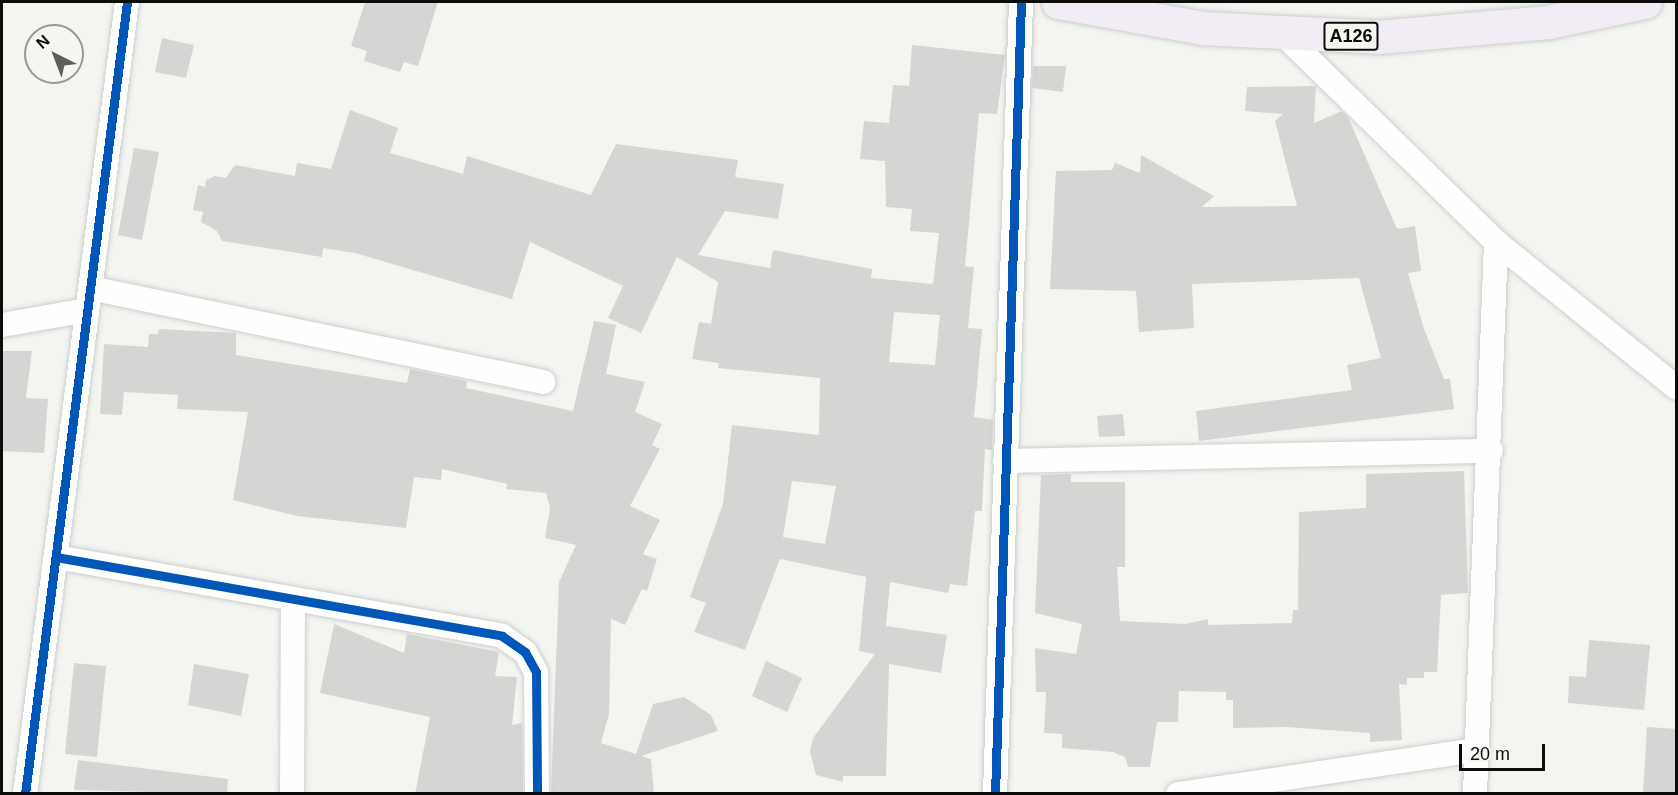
<!DOCTYPE html>
<html>
<head>
<meta charset="utf-8">
<style>
	body { margin:0 }
	#map { position:relative; width:1678px; height:795px; overflow:hidden; background:#f3f5f1; font-family:Helvetica,sans-serif }
	div>[style] { position:absolute }
	[style*='--x'] { left:calc(var(--x)*1px); top:calc(var(--y)*1px); width:calc(var(--w)*1px); rotate:calc(var(--a)*1deg) }
	.building>* { inset:0; background:#d4d6d3 }
	.roads { filter:drop-shadow(0 0 2px #cdcfcc) drop-shadow(0 0 2px #cdcfcc) }
	.street>* { height:24px; margin:-12px; padding:0 12px; transform-origin:12px; border-radius:12px; background:#fdfefd }
	.highway>* { height:33px; margin:-16.5px; padding:0 16.5px; transform-origin:16.5px; border-radius:16.5px; background:#f2ecf4 }
	.cycleway>* { height:9px; margin:-4.5px; padding:0 4.5px; transform-origin:4.5px; border-radius:4.5px; background:#0057b8 }
	span { translate:-50% -50%; white-space:nowrap; text-align:center; line-height:1.15; -webkit-text-stroke:4.5px #f3f7ef; paint-order:stroke }
	.shield-label span { padding:2px 4px; background:#f3f7ef; border:2px solid; border-radius:4px; -webkit-text-stroke-width:0 }
	.shield-label { font-size:18px; color:#0b0d0a; font-weight:700 }
	.frame { position:absolute; inset:0; border:3px solid #0b0d0a; pointer-events:none }
	.north { position:absolute; left:24px; top:24px; width:60px; height:60px; box-sizing:border-box; background:#f3f7ef; border:2px solid #969993; border-radius:50%; rotate:318deg; font-size:16px; font-weight:700; line-height:24px; text-align:center; color:#0b0d0a }
	.north::after { content:''; display:block; margin:auto; width:21px; height:27px; background:#5c5e5b; clip-path:polygon(50% 0,100% 100%,50% 72%,0 100%) }
	.scale { position:absolute; left:1459px; top:744px; width:86px; height:27px; box-sizing:border-box; border:3px solid #0b0d0a; border-top:0; padding-left:8px; font-size:18px; line-height:21px; white-space:nowrap; color:#0b0d0a; -webkit-text-stroke:4px #f3f7ef; paint-order:stroke }
</style>
</head>
<body>
<div id="map">
	<div class="building">
		<div style="clip-path:polygon(365px 2px,438px 2px,418px 66px,404px 62px,400px 72px,364px 61px,367px 51px,351px 46px)"></div>
		<div style="clip-path:polygon(162px 38px,194px 45px,186px 78px,155px 72px)"></div>
		<div style="clip-path:polygon(evenodd,912px 45px,1005px 55px,997px 114px,979px 113px,965px 266px,974px 267px,968px 328px,982px 329px,974px 417px,993px 420px,992px 450px,985px 449px,982px 511px,975px 511px,967px 586px,950px 584px,948px 593px,890px 582px,886px 626px,947px 635px,941px 673px,889px 664px,886px 776px,843px 776px,843px 782px,816px 775px,810px 752px,813px 738px,875px 654px,859px 651px,866px 577px,780px 559px,745px 650px,694px 632px,706px 603px,690px 597px,723px 504px,732px 425px,819px 435px,820px 378px,718px 368px,719px 363px,692px 359px,699px 322px,711px 324px,718px 282px,677px 257px,641px 333px,608px 318px,623px 286px,530px 242px,512px 299px,355px 253px,323px 248px,322px 257px,222px 241px,217px 231px,201px 222px,203px 212px,193px 210px,198px 185px,205px 187px,206px 180px,215px 176px,226px 178px,235px 165px,295px 176px,297px 163px,331px 169px,350px 110px,398px 128px,390px 153px,463px 174px,467px 156px,591px 195px,616px 144px,738px 160px,735px 177px,784px 184px,778px 219px,725px 211px,698px 255px,770px 268px,773px 250px,872px 269px,871px 278px,933px 284px,939px 233px,910px 231px,912px 209px,886px 207px,885px 161px,860px 159px,864px 121px,889px 123px,893px 85px,909px 86px,912px 45px,894px 312px,940px 315px,935px 365px,889px 362px,894px 312px,912px 45px,792px 481px,836px 486px,825px 544px,783px 537px,792px 481px)"></div>
		<div style="clip-path:polygon(1033px 66px,1066px 66px,1063px 92px,1032px 88px)"></div>
		<div style="clip-path:polygon(1316px 86px,1314px 123px,1342px 111px,1348px 117px,1397px 229px,1415px 226px,1421px 271px,1408px 273px,1424px 329px,1444px 379px,1450px 379px,1454px 409px,1199px 441px,1196px 411px,1352px 390px,1347px 365px,1381px 358px,1359px 278px,1192px 284px,1194px 328px,1139px 332px,1136px 291px,1050px 289px,1056px 171px,1112px 170px,1115px 163px,1140px 173px,1141px 155px,1214px 196px,1202px 207px,1297px 206px,1275px 121px,1283px 114px,1245px 111px,1247px 87px)"></div>
		<div style="clip-path:polygon(134px 148px,159px 152px,142px 240px,118px 235px)"></div>
		<div style="clip-path:polygon(594px 321px,616px 325px,606px 374px,645px 382px,635px 412px,662px 424px,652px 445px,660px 449px,630px 506px,660px 520px,643px 554px,657px 559px,647px 591px,642px 589px,625px 625px,611px 619px,609px 714px,601px 743px,636px 754px,653px 704px,684px 697px,711px 715px,718px 731px,641px 756px,651px 759px,654px 794px,551px 794px,559px 582px,576px 545px,545px 538px,550px 508px,546px 493px,506px 489px,507px 484px,442px 469px,441px 480px,414px 477px,406px 528px,297px 516px,233px 500px,248px 412px,177px 409px,178px 395px,124px 392px,122px 415px,100px 414px,104px 344px,148px 347px,149px 334px,158px 334px,159px 329px,236px 333px,236px 355px,407px 383px,410px 369px,467px 381px,466px 388px,573px 411px)"></div>
		<div style="clip-path:polygon(2px 351px,32px 351px,26px 398px,48px 399px,44px 453px,2px 451px)"></div>
		<div style="clip-path:polygon(1123px 414px,1125px 436px,1099px 437px,1097px 416px)"></div>
		<div style="clip-path:polygon(1464px 471px,1468px 593px,1441px 595px,1437px 672px,1424px 672px,1424px 678px,1407px 678px,1407px 685px,1399px 684px,1402px 740px,1370px 742px,1370px 733px,1286px 727px,1233px 728px,1233px 700px,1226px 700px,1226px 692px,1179px 691px,1178px 722px,1157px 722px,1150px 767px,1128px 767px,1125px 757px,1113px 752px,1062px 748px,1062px 734px,1044px 733px,1046px 692px,1036px 692px,1035px 648px,1076px 654px,1082px 624px,1035px 613px,1041px 475px,1071px 474px,1071px 482px,1125px 482px,1125px 567px,1117px 567px,1120px 621px,1185px 624px,1208px 619px,1208px 625px,1292px 623px,1293px 610px,1298px 610px,1299px 512px,1366px 508px,1366px 474px)"></div>
		<div style="clip-path:polygon(334px 624px,404px 653px,407px 634px,499px 652px,495px 676px,517px 677px,512px 725px,522px 723px,523px 794px,415px 794px,430px 717px,320px 693px)"></div>
		<div style="clip-path:polygon(1589px 640px,1650px 645px,1644px 710px,1568px 703px,1569px 676px,1586px 677px)"></div>
		<div style="clip-path:polygon(766px 661px,802px 678px,787px 712px,752px 696px)"></div>
		<div style="clip-path:polygon(74px 663px,106px 666px,97px 757px,65px 754px)"></div>
		<div style="clip-path:polygon(194px 664px,249px 674px,241px 716px,188px 705px)"></div>
		<div style="clip-path:polygon(1647px 727px,1677px 729px,1677px 794px,1643px 794px)"></div>
		<div style="clip-path:polygon(78px 760px,228px 779px,227px 794px,74px 790px)"></div>
	</div>
	<div class="roads">
		<div class="street">
			<div style="--x:1285;--y:36;--w:295;--a:44.3"></div>
			<div style="--x:1496;--y:242;--w:231;--a:38.9"></div>
			<div style="--x:90;--y:288;--w:463;--a:11.7"></div>
			<div style="--x:2;--y:325;--w:86;--a:-10"></div>
			<div style="--x:1005;--y:461;--w:486;--a:-1.2"></div>
			<div style="--x:56;--y:557;--w:453;--a:10"></div>
			<div style="--x:502;--y:636;--w:28;--a:35"></div>
			<div style="--x:525;--y:652;--w:23;--a:61"></div>
			<div style="--x:536;--y:672;--w:122;--a:89.5"></div>
			<div style="--x:25;--y:794;--w:799;--a:-82.66"></div>
			<div style="--x:292;--y:794;--w:193;--a:-89.7"></div>
			<div style="--x:995;--y:794;--w:792;--a:-88.12"></div>
			<div style="--x:1178;--y:794;--w:302;--a:-8.4"></div>
			<div style="--x:1475;--y:794;--w:552;--a:-87.82"></div>
		</div>
		<div class="highway">
			<div style="--x:1058;--y:2;--w:146;--a:10.2"></div>
			<div style="--x:1202;--y:28;--w:175;--a:2.9"></div>
			<div style="--x:1377;--y:37;--w:172;--a:-5"></div>
			<div style="--x:1548;--y:22;--w:99;--a:-11.7"></div>
		</div>
	</div>
	<div class="cycleway">
		<div style="--x:56;--y:557;--w:453;--a:10"></div>
		<div style="--x:502;--y:636;--w:28;--a:35"></div>
		<div style="--x:525;--y:652;--w:23;--a:61"></div>
		<div style="--x:536;--y:672;--w:122;--a:89.5"></div>
		<div style="--x:25;--y:794;--w:799;--a:-82.66"></div>
		<div style="--x:995;--y:794;--w:792;--a:-88.12"></div>
	</div>
	<div class="shield-label">
		<span style="left:1351px;top:36px">A126</span>
	</div>
	<div class="frame"></div>
	<div class="north">N</div>
	<div class="scale">20 m</div>
</div>
</body>
</html>
